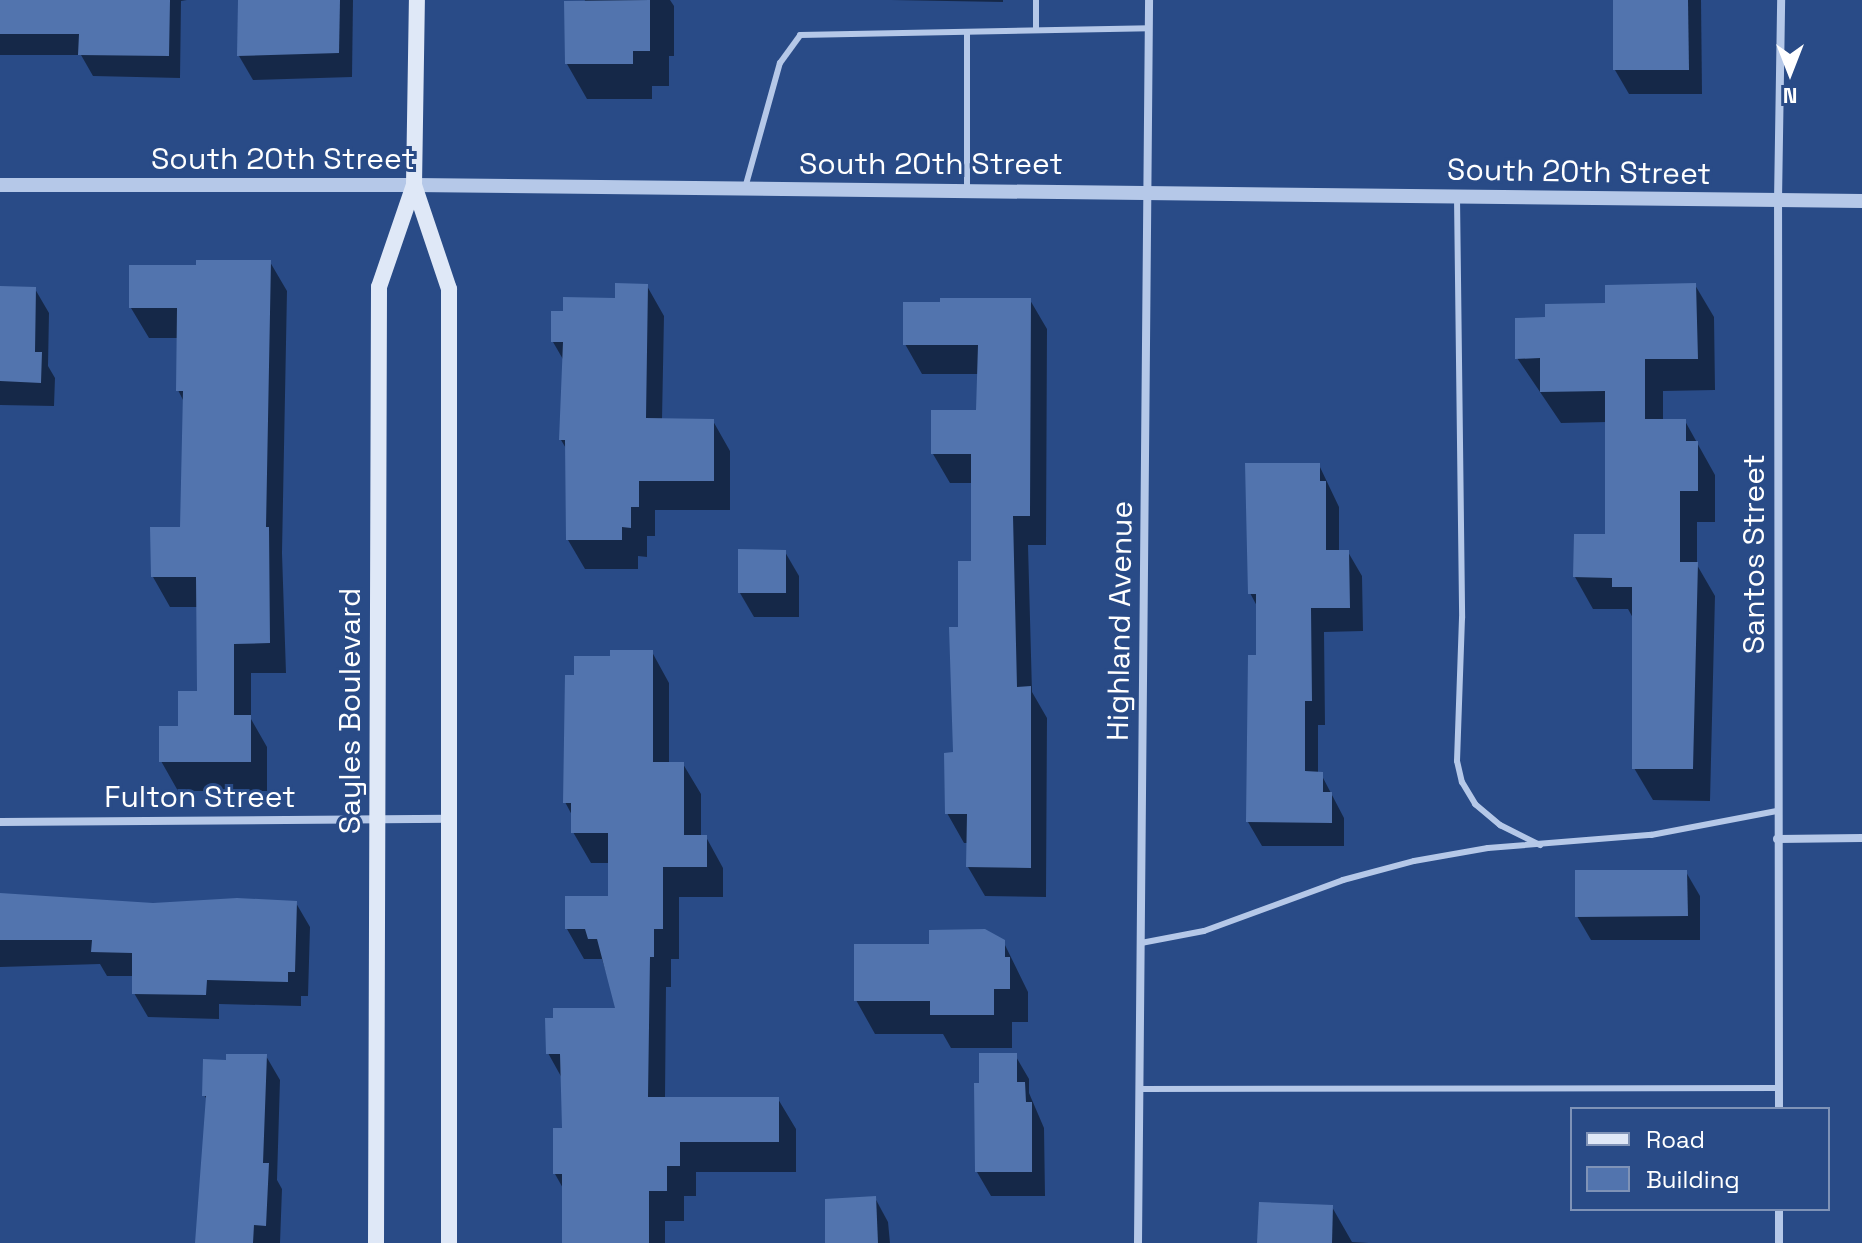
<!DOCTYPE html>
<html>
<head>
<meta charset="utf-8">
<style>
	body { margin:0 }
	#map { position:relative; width:1862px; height:1243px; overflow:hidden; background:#294b87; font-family:"Space Grotesk",sans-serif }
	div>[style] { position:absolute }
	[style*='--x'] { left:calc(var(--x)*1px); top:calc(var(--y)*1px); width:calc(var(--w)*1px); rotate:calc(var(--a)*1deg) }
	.shadow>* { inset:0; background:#0007 }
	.building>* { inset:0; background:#5274ae }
	.service>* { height:6px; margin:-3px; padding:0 3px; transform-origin:3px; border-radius:3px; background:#b5c8e8 }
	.minor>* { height:8px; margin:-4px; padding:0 4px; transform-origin:4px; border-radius:4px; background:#b5c8e8 }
	.tertiary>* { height:14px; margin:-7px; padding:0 7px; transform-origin:7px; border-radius:7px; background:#b5c8e8 }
	.secondary>* { height:16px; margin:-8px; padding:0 8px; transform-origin:8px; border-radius:8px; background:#dfe8f7 }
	span { translate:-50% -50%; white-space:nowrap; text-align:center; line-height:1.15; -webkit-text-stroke:6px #294b87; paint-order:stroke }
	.street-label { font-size:30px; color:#fff }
	.legend { position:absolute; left:1570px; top:1107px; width:260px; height:104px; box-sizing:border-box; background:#294b87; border:2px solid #7f93b7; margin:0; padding:10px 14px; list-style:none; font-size:24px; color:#fff }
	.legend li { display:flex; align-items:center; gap:16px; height:40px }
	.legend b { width:40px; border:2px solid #7f93b7 }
	.north { position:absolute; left:1750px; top:32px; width:80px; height:80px; -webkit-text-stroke:6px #294b87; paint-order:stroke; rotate:180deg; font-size:22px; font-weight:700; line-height:32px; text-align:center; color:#fff }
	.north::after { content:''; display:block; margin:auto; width:28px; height:36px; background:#fff; clip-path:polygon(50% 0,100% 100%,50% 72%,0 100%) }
</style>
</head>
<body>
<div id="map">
	<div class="shadow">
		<div style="clip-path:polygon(0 0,187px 0,181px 1px,180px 78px,93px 76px,81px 55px,0 55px)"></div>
		<div style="clip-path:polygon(240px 0,353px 0,352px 77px,253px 80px,239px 56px)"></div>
		<div style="clip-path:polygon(585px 0,670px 0,674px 6px,674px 56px,669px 56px,669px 86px,652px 86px,652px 99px,587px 99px,567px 64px)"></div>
		<div style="clip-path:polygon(891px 0,1003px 0,1003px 2px)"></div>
		<div style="clip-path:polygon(1615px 0,1701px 0,1702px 94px,1629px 94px,1615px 70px)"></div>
		<div style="clip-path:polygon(270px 262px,287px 291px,282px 553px,286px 673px,251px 673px,251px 719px,267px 747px,267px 791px,178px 791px,161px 761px,199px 693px,199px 607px,170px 607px,153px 577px,182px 529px,184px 402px,178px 390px,178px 338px,149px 338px,131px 308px,198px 267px)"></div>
		<div style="clip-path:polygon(1695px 285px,1714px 317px,1715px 390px,1663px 391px,1663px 421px,1685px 421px,1715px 475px,1715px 522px,1697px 522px,1697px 565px,1715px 596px,1710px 801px,1653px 800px,1634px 768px,1633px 618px,1628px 609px,1593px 609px,1575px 577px,1607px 536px,1607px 422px,1561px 423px,1517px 358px,1547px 319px)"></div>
		<div style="clip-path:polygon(647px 286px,664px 316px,662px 420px,713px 421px,730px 451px,730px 510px,655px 510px,655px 536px,647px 536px,647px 557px,638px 556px,638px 569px,585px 569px,568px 540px,567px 450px,561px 440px,564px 361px,553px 342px,617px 300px)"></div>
		<div style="clip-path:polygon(0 289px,35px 289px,49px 313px,48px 366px,55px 378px,54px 406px,0 405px)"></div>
		<div style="clip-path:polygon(1030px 300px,1047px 329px,1046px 545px,1028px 545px,1032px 692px,1047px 718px,1046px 897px,985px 896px,968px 867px,968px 843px,964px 843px,947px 813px,955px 754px,960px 629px,973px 563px,973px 483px,950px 483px,933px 454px,978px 412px,979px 374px,922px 374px,905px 344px)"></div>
		<div style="clip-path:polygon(1319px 465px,1339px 507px,1339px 552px,1348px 552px,1362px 576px,1363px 631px,1324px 632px,1325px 725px,1318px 725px,1318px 774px,1321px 774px,1344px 818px,1344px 846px,1262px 846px,1248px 822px,1258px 657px,1258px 608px,1250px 593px)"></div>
		<div style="clip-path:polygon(785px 552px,799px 576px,799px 617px,754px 617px,740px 593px)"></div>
		<div style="clip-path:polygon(652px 652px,669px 683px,669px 764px,683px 764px,701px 794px,701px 837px,706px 837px,723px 868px,723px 897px,679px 897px,679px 959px,671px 959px,671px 987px,666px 987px,665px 1099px,778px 1099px,796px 1129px,796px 1172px,696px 1172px,696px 1196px,684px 1196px,684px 1221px,665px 1221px,665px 1243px,565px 1243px,564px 1190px,555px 1174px,564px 1130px,563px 1080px,548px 1053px,618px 1010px,602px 959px,584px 959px,567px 929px,610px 898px,610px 863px,591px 863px,573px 832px,573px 817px,565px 802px,576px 677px,612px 658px)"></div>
		<div style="clip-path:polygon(1686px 872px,1700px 896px,1700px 940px,1591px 940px,1577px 916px)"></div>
		<div style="clip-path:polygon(0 895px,153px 905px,296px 903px,310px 927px,308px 996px,301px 996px,301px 1006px,219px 1004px,219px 1019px,148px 1017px,134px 993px,134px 976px,107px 976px,100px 964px,0 967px)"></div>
		<div style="clip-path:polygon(1003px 941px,1028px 992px,1028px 1022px,1012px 1022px,1012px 1048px,951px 1048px,943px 1034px,875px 1034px,856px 1000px,931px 946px)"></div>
		<div style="clip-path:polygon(1015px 1055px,1029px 1079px,1029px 1093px,1044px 1128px,1045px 1196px,991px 1196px,977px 1172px,981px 1085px)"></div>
		<div style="clip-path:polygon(266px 1056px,280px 1080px,277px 1180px,282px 1189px,280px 1243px,197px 1243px,208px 1101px,204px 1095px,228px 1062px)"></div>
		<div style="clip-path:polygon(875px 1198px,888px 1222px,890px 1243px,827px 1243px)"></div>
		<div style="clip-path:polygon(1332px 1207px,1352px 1242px,1369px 1243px,1259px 1243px)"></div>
	</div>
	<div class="building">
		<div style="clip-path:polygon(0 0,170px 0,169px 56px,78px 55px,79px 34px,0 34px)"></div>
		<div style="clip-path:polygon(238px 0,340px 0,339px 53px,237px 56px)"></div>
		<div style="clip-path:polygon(650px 0,650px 51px,633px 51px,633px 64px,565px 64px,564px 1px)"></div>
		<div style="clip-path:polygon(1613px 0,1688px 0,1689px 70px,1613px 70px)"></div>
		<div style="clip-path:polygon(196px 260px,271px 260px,266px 527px,269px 527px,270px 643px,234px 644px,234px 715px,251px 715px,251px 762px,159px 762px,159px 726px,178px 726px,178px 691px,197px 691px,196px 577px,151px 577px,150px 527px,180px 527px,183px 391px,176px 391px,177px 308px,129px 308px,129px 265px,196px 265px)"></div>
		<div style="clip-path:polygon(615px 283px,648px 284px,646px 418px,714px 419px,714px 481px,639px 481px,639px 507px,631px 507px,631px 528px,622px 527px,622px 540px,566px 540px,565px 440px,559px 440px,563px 342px,551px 342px,551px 311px,563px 311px,563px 297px,615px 298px)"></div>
		<div style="clip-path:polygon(1696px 283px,1698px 359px,1645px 359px,1645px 419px,1686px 419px,1686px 441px,1698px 441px,1698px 491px,1680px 491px,1680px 562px,1698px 562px,1693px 769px,1632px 769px,1632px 587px,1612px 587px,1612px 578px,1573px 577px,1574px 534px,1605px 534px,1605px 391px,1540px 392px,1540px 358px,1515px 359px,1515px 318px,1545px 317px,1545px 304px,1605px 303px,1605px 285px)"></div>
		<div style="clip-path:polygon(0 286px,36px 287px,35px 352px,42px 352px,41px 383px,0 381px)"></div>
		<div style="clip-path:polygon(940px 298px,1031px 298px,1030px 516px,1013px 516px,1017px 687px,1031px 686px,1031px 868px,966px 867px,967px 814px,945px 814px,944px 753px,953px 752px,949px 627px,958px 627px,958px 561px,971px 561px,971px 454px,931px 454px,931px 410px,976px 410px,978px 345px,903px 345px,903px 302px,940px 302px)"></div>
		<div style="clip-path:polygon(1245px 463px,1320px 463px,1320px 481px,1326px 481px,1326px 550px,1349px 550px,1350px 608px,1311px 608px,1312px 701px,1305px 701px,1305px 771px,1323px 772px,1323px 792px,1332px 792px,1332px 823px,1246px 822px,1248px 655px,1256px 655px,1256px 594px,1248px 594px)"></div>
		<div style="clip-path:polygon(738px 549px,786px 550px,786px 593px,738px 593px)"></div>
		<div style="clip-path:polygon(610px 650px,653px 650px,653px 762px,684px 762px,684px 835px,707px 835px,707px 867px,663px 867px,663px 929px,654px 929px,654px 957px,650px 957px,648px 1097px,779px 1097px,779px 1142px,680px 1142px,680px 1166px,667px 1166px,667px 1191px,649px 1191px,649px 1243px,562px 1243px,562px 1174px,553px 1174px,553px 1128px,562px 1128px,560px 1054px,546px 1054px,545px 1018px,553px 1018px,553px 1008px,615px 1008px,597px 939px,588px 939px,585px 929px,565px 929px,565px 896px,608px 896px,608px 833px,571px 833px,571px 803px,563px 803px,565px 675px,574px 675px,574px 656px,610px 656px)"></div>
		<div style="clip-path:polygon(1575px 870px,1687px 870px,1688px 916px,1575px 917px)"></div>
		<div style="clip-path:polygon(0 893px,153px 903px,237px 898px,297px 901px,295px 972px,288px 972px,288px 982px,207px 980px,206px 995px,132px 994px,132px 953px,91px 952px,92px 940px,0 940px)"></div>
		<div style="clip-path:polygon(985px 929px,1005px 940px,1005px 957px,1010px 957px,1010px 989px,994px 989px,994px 1015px,930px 1015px,930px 1001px,854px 1001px,854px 944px,929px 944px,929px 930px)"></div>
		<div style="clip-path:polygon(979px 1053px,1017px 1053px,1017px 1082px,1025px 1082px,1026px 1102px,1032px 1102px,1032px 1172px,975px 1172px,974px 1083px,979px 1083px)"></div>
		<div style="clip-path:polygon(226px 1054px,267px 1054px,263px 1163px,269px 1163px,266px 1226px,254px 1225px,253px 1243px,195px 1243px,206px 1096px,202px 1096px,203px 1059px,226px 1060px)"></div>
		<div style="clip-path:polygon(876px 1196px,878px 1243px,825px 1243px,825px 1199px)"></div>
		<div style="clip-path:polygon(1259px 1202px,1333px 1205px,1332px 1243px,1257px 1243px)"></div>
	</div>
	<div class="service">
		<div style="--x:1036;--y:0;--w:30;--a:90"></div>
		<div style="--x:967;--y:32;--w:159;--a:90"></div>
		<div style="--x:745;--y:188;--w:130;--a:-74.4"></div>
		<div style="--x:780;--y:63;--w:34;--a:-54"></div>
		<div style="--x:800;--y:35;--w:349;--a:-1.1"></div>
		<div style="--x:1457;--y:197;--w:421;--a:89.3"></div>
		<div style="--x:1462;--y:618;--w:143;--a:92"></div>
		<div style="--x:1457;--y:761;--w:22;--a:77"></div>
		<div style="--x:1462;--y:782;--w:26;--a:59"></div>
		<div style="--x:1475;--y:804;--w:33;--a:40"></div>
		<div style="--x:1500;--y:825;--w:45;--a:26.6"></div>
		<div style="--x:1141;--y:943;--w:64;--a:-10.8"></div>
		<div style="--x:1204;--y:931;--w:148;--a:-20.1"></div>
		<div style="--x:1343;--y:880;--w:73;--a:-15"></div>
		<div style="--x:1414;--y:861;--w:75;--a:-10"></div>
		<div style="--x:1488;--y:848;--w:164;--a:-4.6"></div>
		<div style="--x:1651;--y:835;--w:128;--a:-10.8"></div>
		<div style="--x:1140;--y:1089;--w:638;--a:-0.09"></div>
	</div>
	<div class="minor">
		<div style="--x:0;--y:822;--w:449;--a:-0.4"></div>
		<div style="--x:1777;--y:839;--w:85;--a:-0.7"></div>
		<div style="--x:1779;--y:1109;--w:908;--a:-90.06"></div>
		<div style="--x:1778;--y:201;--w:201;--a:-89.1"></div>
		<div style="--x:1779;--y:1209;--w:34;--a:90"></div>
		<div style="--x:1138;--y:1243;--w:1243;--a:-89.49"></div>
	</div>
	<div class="tertiary">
		<div style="--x:0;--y:185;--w:414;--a:0"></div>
		<div style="--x:414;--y:185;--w:1448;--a:0.63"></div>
	</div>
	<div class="secondary">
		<div style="--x:414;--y:185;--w:110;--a:71.4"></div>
		<div style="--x:449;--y:289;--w:954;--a:90"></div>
		<div style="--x:376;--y:1243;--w:956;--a:-89.82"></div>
		<div style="--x:379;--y:287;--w:108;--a:-71.1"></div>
		<div style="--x:414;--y:185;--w:185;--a:-89.1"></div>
	</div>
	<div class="street-label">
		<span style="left:283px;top:159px">South 20th Street</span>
		<span style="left:931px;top:164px">South 20th Street</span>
		<span style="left:1579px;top:172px;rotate:1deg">South 20th Street</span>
		<span style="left:1754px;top:554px;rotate:-90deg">Santos Street</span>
		<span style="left:1120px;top:621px;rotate:-89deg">Highland Avenue</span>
		<span style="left:350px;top:711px;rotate:-90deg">Sayles Boulevard</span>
		<span style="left:200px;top:797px">Fulton Street</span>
	</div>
	<ul class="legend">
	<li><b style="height:10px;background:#dfe8f7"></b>Road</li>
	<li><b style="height:22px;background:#5274ae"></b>Building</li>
	</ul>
	<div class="north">N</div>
</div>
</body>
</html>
